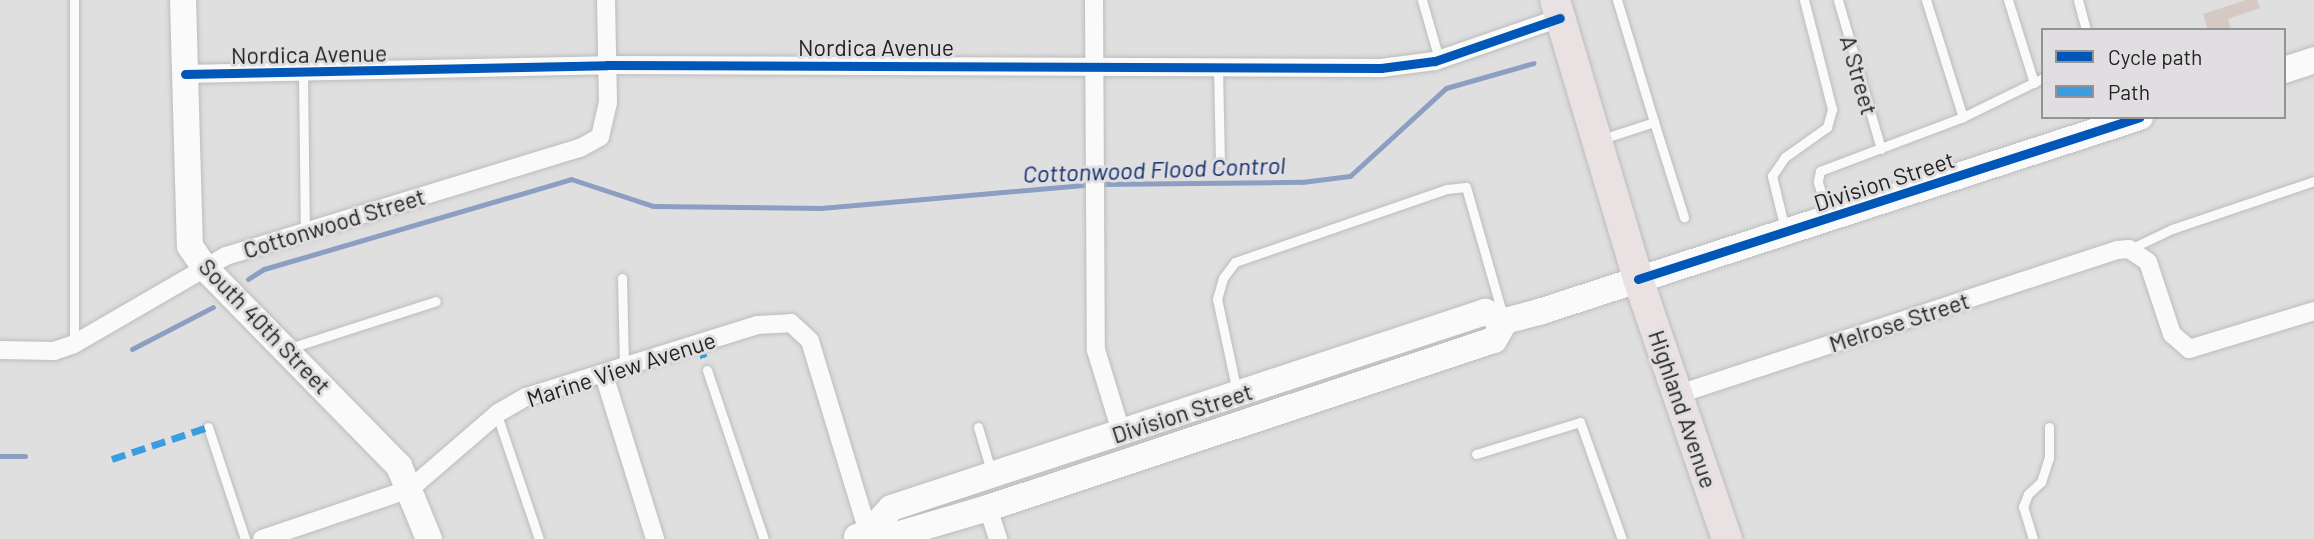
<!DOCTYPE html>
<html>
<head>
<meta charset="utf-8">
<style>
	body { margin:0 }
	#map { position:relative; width:2314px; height:539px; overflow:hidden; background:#dfdfdf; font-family:Barlow,sans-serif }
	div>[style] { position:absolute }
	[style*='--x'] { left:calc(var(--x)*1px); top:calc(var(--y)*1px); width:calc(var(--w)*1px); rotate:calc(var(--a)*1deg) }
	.stream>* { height:5px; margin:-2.5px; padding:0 2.5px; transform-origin:2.5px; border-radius:2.5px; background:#8c9fc2 }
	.building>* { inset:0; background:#d6c9c4 }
	.roads { filter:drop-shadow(0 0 2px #bdbcbd) drop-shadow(0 0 2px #bdbcbd) }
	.lane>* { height:9px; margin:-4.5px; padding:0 4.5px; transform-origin:4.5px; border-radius:4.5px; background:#fafafa }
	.street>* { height:18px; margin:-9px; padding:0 9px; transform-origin:9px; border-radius:9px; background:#fafafa }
	.secondary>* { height:26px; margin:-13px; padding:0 13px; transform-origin:13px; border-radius:13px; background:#fafafa }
	.primary>* { height:30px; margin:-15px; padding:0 15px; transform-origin:15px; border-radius:15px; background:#eae1e2 }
	.quiet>* { height:7px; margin-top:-3.5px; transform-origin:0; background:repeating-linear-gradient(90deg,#3c9ce0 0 14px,transparent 0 21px) }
	.cycleway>* { height:9px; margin:-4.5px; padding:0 4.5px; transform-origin:4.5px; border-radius:4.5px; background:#0057b8 }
	span { translate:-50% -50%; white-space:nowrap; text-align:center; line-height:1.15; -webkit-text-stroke:6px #e0dee0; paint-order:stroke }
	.street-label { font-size:23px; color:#232223 }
	.water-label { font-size:24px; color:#0e2e6b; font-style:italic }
	.legend { position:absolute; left:2041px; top:28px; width:245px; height:91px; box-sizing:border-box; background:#e0dee0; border:2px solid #949394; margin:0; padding:9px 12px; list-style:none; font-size:21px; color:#232223 }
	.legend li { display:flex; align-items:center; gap:14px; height:35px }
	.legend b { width:35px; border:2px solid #949394 }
</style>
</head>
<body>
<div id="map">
	<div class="stream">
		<div style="--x:248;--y:279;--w:19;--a:-32"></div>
		<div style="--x:264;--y:269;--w:320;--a:-16.3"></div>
		<div style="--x:571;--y:179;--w:86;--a:18.2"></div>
		<div style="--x:653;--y:206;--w:168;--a:0.7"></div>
		<div style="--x:821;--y:208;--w:278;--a:-5"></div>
		<div style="--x:1098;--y:184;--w:204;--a:-0.6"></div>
		<div style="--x:1302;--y:182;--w:48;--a:-7.1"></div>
		<div style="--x:1350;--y:176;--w:130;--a:-42.5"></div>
		<div style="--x:1446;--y:88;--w:91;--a:-15.9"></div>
		<div style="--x:132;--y:349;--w:91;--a:-27.4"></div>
		<div style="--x:0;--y:456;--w:25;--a:0"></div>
	</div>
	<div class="building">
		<div style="clip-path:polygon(2246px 0,2257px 0,2260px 8px,2228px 19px,2231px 30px,2208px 30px,2203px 14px)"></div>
	</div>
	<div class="roads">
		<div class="lane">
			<div style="--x:74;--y:0;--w:344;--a:90"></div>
			<div style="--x:1422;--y:0;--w:61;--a:73.9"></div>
			<div style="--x:1617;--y:0;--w:127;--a:73.1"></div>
			<div style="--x:1838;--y:0;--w:155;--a:73.9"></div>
			<div style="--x:1926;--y:0;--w:123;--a:72.5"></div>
			<div style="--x:2008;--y:0;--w:87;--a:72.6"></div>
			<div style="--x:2078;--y:0;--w:31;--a:75"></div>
			<div style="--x:1218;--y:68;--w:94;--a:88.8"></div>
			<div style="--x:303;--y:75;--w:156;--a:89.3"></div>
			<div style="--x:1602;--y:139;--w:55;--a:-18.1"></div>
			<div style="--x:1654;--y:122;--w:100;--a:72.5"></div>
			<div style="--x:1828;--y:217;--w:37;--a:-106"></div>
			<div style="--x:1818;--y:181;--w:10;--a:-79"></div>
			<div style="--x:1820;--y:171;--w:153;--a:-20.7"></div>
			<div style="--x:1963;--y:117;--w:89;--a:-26"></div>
			<div style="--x:1785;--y:229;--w:55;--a:-103.8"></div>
			<div style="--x:1772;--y:176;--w:23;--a:-56"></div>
			<div style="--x:1785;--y:157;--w:52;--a:-35.5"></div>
			<div style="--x:1827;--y:127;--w:19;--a:-74"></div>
			<div style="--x:1832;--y:109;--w:113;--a:-104.4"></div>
			<div style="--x:2130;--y:249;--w:47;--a:-25.5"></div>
			<div style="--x:2172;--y:229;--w:150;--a:-18.7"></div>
			<div style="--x:622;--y:278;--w:89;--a:88.7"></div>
			<div style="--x:290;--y:348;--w:153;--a:-17.8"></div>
			<div style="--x:707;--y:370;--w:178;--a:71.4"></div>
			<div style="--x:1237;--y:392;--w:95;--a:-102.1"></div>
			<div style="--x:1217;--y:299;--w:22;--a:-74"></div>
			<div style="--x:1223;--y:278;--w:20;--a:-53"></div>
			<div style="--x:1235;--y:262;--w:224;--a:-19"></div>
			<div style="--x:1447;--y:189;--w:19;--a:-6"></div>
			<div style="--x:1466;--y:187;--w:134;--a:74"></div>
			<div style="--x:497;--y:415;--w:131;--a:71.3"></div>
			<div style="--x:208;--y:427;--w:118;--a:71.7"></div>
			<div style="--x:978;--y:427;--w:46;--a:73.5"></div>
			<div style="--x:1476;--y:454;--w:109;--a:-17.1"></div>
			<div style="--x:1580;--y:422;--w:124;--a:70.3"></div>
			<div style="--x:2033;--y:539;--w:34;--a:-107"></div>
			<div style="--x:2023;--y:507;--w:14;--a:-69"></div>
			<div style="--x:2028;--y:494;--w:18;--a:-43"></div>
			<div style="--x:2041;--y:482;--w:25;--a:-72"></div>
			<div style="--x:2049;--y:458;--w:31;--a:-90"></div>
		</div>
		<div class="street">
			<div style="--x:1094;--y:0;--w:350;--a:89.7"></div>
			<div style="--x:1096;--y:350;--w:86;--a:73"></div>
			<div style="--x:185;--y:74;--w:422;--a:-1.2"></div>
			<div style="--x:607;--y:65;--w:774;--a:0.22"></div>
			<div style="--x:1381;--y:68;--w:54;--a:-7.4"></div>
			<div style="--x:1435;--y:61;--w:132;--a:-19"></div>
			<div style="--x:0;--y:350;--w:54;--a:1.1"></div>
			<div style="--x:54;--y:351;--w:21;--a:-19"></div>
			<div style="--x:74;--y:344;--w:176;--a:-30.1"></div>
			<div style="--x:226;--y:256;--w:370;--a:-17"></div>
			<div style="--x:580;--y:148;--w:23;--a:-29"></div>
			<div style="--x:600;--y:137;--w:35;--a:-77"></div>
			<div style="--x:608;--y:103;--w:103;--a:-91.1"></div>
			<div style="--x:604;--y:375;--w:172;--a:72.7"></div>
			<div style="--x:1679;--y:394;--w:462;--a:-18.2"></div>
			<div style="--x:2118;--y:250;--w:11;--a:-5"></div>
			<div style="--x:2129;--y:249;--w:23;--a:34"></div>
			<div style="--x:2148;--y:262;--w:76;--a:71.6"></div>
			<div style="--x:2172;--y:334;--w:23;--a:41"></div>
			<div style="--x:2189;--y:349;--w:131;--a:-16.9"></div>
			<div style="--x:988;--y:508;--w:33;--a:72"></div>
			<div style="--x:262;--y:539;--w:156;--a:-18.7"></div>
			<div style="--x:410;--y:489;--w:116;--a:-40.8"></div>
			<div style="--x:498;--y:413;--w:32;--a:-30"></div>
			<div style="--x:526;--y:397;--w:242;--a:-17.3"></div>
			<div style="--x:757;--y:325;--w:34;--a:-3"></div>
			<div style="--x:791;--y:323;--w:26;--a:43"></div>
			<div style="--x:810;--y:341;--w:207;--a:73.1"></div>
		</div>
		<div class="secondary">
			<div style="--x:183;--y:0;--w:246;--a:88.4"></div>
			<div style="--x:190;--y:246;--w:25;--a:56"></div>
			<div style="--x:204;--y:267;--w:279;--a:45.6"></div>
			<div style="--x:399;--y:466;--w:79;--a:67.7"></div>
			<div style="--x:2284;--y:70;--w:32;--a:-18"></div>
			<div style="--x:868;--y:533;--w:34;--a:-47"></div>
			<div style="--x:891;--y:508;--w:626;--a:-18.26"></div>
			<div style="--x:1485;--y:312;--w:22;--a:24"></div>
			<div style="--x:1505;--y:321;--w:35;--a:-15"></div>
			<div style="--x:1539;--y:312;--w:632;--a:-17.98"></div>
			<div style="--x:857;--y:537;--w:12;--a:-20"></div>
			<div style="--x:868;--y:533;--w:25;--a:7"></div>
			<div style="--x:893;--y:536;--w:99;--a:-16.4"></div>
			<div style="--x:988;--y:508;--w:533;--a:-18.37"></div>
			<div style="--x:1494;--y:340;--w:22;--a:-60"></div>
		</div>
		<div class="primary">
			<div style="--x:1555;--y:0;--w:291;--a:73.4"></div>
			<div style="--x:1638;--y:279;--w:275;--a:71.1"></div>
		</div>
	</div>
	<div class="quiet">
		<div style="--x:700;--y:344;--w:15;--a:74"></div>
		<div style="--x:112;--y:459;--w:101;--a:-18.4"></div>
	</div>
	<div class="cycleway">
		<div style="--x:185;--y:74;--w:422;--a:-1.2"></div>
		<div style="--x:607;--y:65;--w:774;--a:0.22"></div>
		<div style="--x:1381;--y:68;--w:54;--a:-7.4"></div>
		<div style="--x:1435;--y:61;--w:132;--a:-19"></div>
		<div style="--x:1638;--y:279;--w:527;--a:-17.89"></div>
	</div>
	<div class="street-label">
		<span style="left:876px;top:47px">Nordica Avenue</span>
		<span style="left:309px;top:54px;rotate:-1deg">Nordica Avenue</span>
		<span style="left:1859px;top:75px;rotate:74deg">A Street</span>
		<span style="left:1884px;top:181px;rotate:-18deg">Division Street</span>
		<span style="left:334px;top:223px;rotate:-17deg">Cottonwood Street</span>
		<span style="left:1899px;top:322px;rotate:-18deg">Melrose Street</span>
		<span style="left:265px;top:326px;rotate:46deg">South 40th Street</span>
		<span style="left:621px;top:369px;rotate:-18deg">Marine View Avenue</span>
		<span style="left:1683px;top:409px;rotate:71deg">Highland Avenue</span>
		<span style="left:1182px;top:413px;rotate:-18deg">Division Street</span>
	</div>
	<div class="water-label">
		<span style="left:1154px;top:169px;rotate:-2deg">Cottonwood Flood Control</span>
	</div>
	<ul class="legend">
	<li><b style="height:9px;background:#0057b8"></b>Cycle path</li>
	<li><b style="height:9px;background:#3c9ce0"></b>Path</li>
	</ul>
</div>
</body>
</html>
